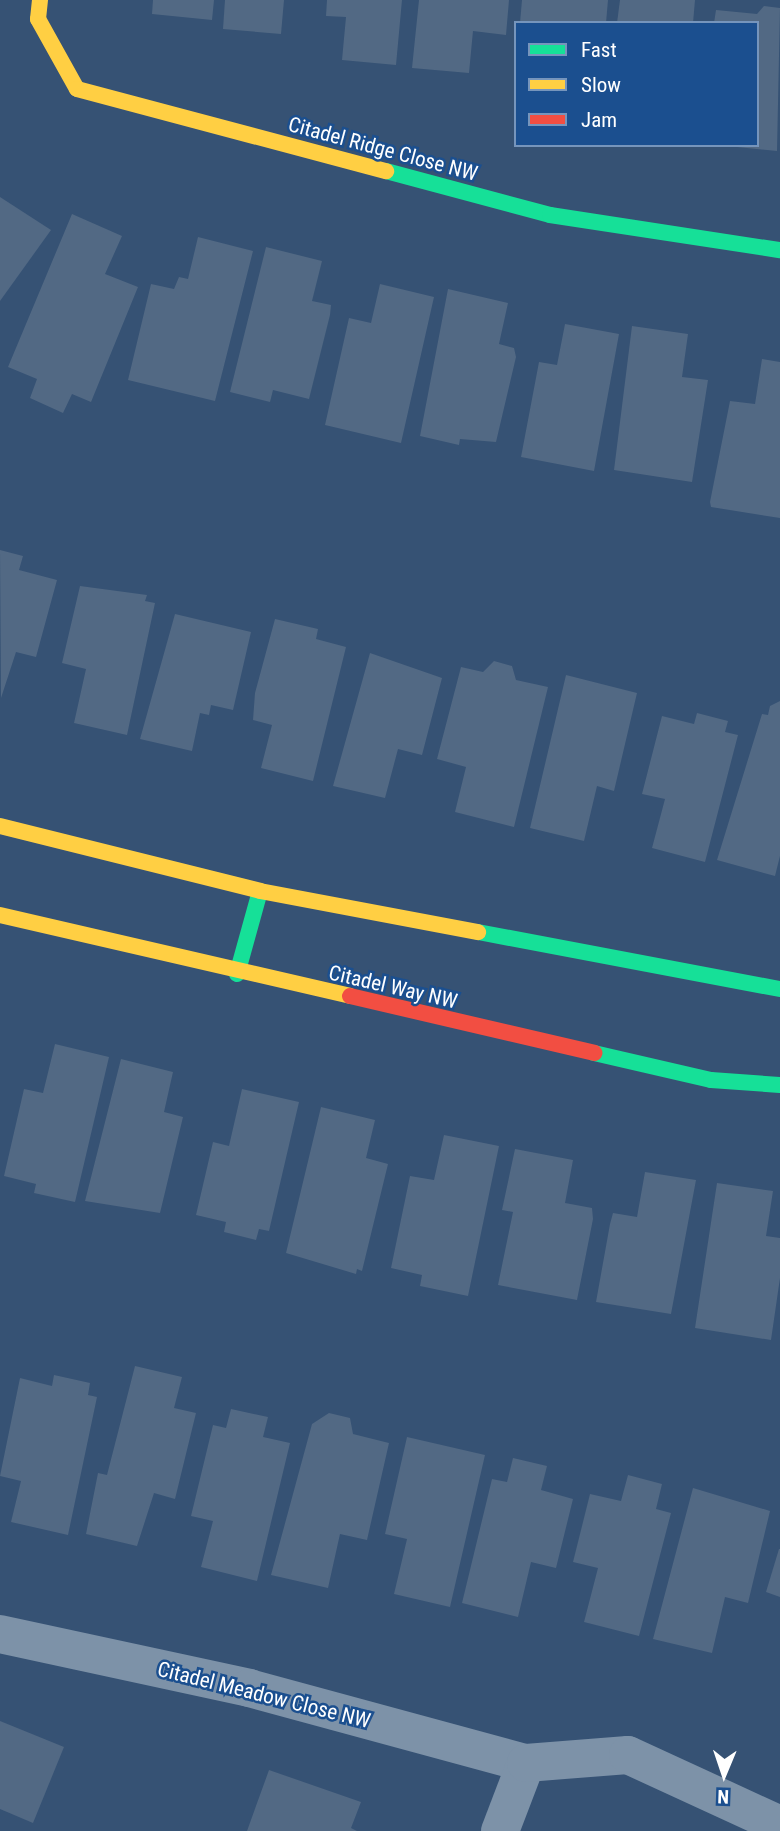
<!DOCTYPE html>
<html>
<head>
<meta charset="utf-8">
<style>
	body { margin:0 }
	#map { position:relative; width:780px; height:1831px; overflow:hidden; background:#365274; font-family:"Roboto Condensed",sans-serif }
	div>[style] { position:absolute }
	[style*='--x'] { left:calc(var(--x)*1px); top:calc(var(--y)*1px); width:calc(var(--w)*1px); rotate:calc(var(--a)*1deg) }
	.building>* { inset:0; background:#526984 }
	.street>* { height:38px; margin:-19px; padding:0 19px; transform-origin:19px; border-radius:19px; background:#7d92a8 }
	.fast>* { height:16px; margin:-8px; padding:0 8px; transform-origin:8px; border-radius:8px; background:#16e098 }
	.slow>* { height:16px; margin:-8px; padding:0 8px; transform-origin:8px; border-radius:8px; background:#ffcf43 }
	.jam>* { height:16px; margin:-8px; padding:0 8px; transform-origin:8px; border-radius:8px; background:#f24e42 }
	span { translate:-50% -50%; white-space:nowrap; text-align:center; line-height:1.15; -webkit-text-stroke:5px #1b4f8f; paint-order:stroke }
	.street-label { font-size:21px; color:#fff }
	.legend { position:absolute; left:514px; top:21px; width:245px; height:126px; box-sizing:border-box; background:#1b4f8f; border:2px solid #7695bc; margin:0; padding:9px 12px; list-style:none; font-size:21px; color:#fff }
	.legend li { display:flex; align-items:center; gap:14px; height:35px }
	.legend b { width:35px; border:2px solid #7695bc }
	.north { position:absolute; left:689px; top:1740px; width:70px; height:70px; -webkit-text-stroke:5px #1b4f8f; paint-order:stroke; rotate:182deg; font-size:19px; font-weight:700; line-height:28px; text-align:center; color:#fff }
	.north::after { content:''; display:block; margin:auto; width:24px; height:32px; background:#fff; clip-path:polygon(50% 0,100% 100%,50% 72%,0 100%) }
</style>
</head>
<body>
<div id="map">
	<div class="building">
		<div style="clip-path:polygon(153px 0,214px 0,212px 20px,152px 14px)"></div>
		<div style="clip-path:polygon(225px 0,284px 0,281px 34px,223px 29px)"></div>
		<div style="clip-path:polygon(327px 0,402px 0,396px 65px,342px 60px,346px 17px,326px 16px)"></div>
		<div style="clip-path:polygon(419px 0,509px 0,506px 35px,473px 31px,469px 73px,412px 68px)"></div>
		<div style="clip-path:polygon(522px 0,608px 0,606px 23px,520px 23px)"></div>
		<div style="clip-path:polygon(620px 0,695px 0,693px 23px,617px 23px)"></div>
		<div style="clip-path:polygon(764px 6px,780px 8px,777px 151px,737px 147px,757px 145px,757px 23px,714px 23px,716px 10px,757px 14px)"></div>
		<div style="clip-path:polygon(0 197px,51px 230px,0 301px)"></div>
		<div style="clip-path:polygon(72px 214px,122px 236px,105px 274px,138px 287px,91px 402px,72px 394px,63px 413px,30px 398px,37px 379px,8px 367px)"></div>
		<div style="clip-path:polygon(198px 237px,253px 251px,215px 401px,128px 380px,151px 284px,174px 289px,179px 277px,188px 279px)"></div>
		<div style="clip-path:polygon(266px 247px,322px 261px,312px 301px,331px 305px,330px 315px,309px 399px,273px 390px,270px 402px,230px 392px)"></div>
		<div style="clip-path:polygon(380px 284px,434px 297px,401px 443px,325px 425px,349px 318px,371px 323px)"></div>
		<div style="clip-path:polygon(448px 289px,508px 303px,499px 344px,514px 348px,516px 357px,496px 442px,460px 439px,459px 445px,420px 436px)"></div>
		<div style="clip-path:polygon(565px 324px,619px 334px,594px 471px,521px 457px,539px 362px,557px 365px)"></div>
		<div style="clip-path:polygon(632px 326px,688px 334px,682px 377px,708px 380px,692px 482px,614px 470px)"></div>
		<div style="clip-path:polygon(762px 359px,780px 362px,780px 518px,711px 507px,710px 502px,730px 401px,755px 404px)"></div>
		<div style="clip-path:polygon(0 550px,23px 556px,19px 570px,57px 580px,36px 657px,16px 652px,1px 698px)"></div>
		<div style="clip-path:polygon(80px 586px,147px 595px,145px 601px,155px 603px,127px 735px,74px 723px,86px 669px,62px 663px)"></div>
		<div style="clip-path:polygon(175px 614px,251px 632px,233px 710px,211px 705px,209px 715px,200px 713px,192px 751px,140px 739px)"></div>
		<div style="clip-path:polygon(275px 619px,318px 629px,316px 639px,346px 647px,313px 781px,261px 768px,272px 725px,253px 720px,255px 693px)"></div>
		<div style="clip-path:polygon(370px 653px,442px 678px,422px 755px,398px 749px,385px 798px,333px 786px)"></div>
		<div style="clip-path:polygon(494px 661px,512px 666px,516px 680px,548px 687px,514px 827px,455px 812px,466px 767px,437px 759px,461px 667px,483px 672px)"></div>
		<div style="clip-path:polygon(566px 675px,637px 693px,614px 791px,597px 786px,584px 841px,530px 828px)"></div>
		<div style="clip-path:polygon(780px 701px,780px 856px,775px 876px,717px 860px,762px 714px,768px 715px,770px 706px)"></div>
		<div style="clip-path:polygon(697px 713px,728px 721px,725px 732px,738px 735px,705px 862px,652px 848px,665px 799px,642px 794px,662px 716px,694px 724px)"></div>
		<div style="clip-path:polygon(55px 1044px,109px 1057px,75px 1202px,34px 1193px,36px 1184px,4px 1176px,24px 1089px,43px 1093px)"></div>
		<div style="clip-path:polygon(121px 1059px,173px 1072px,164px 1112px,183px 1117px,160px 1213px,85px 1201px)"></div>
		<div style="clip-path:polygon(242px 1089px,299px 1102px,269px 1231px,259px 1229px,256px 1240px,224px 1232px,226px 1222px,196px 1215px,213px 1142px,229px 1146px)"></div>
		<div style="clip-path:polygon(321px 1107px,375px 1120px,366px 1158px,388px 1164px,362px 1271px,357px 1269px,356px 1274px,286px 1253px)"></div>
		<div style="clip-path:polygon(444px 1135px,499px 1146px,468px 1296px,420px 1286px,422px 1275px,391px 1268px,410px 1176px,434px 1180px)"></div>
		<div style="clip-path:polygon(515px 1149px,573px 1160px,565px 1203px,592px 1208px,593px 1219px,577px 1300px,498px 1285px,513px 1212px,502px 1210px)"></div>
		<div style="clip-path:polygon(645px 1172px,696px 1180px,671px 1314px,596px 1302px,610px 1224px,613px 1213px,637px 1217px)"></div>
		<div style="clip-path:polygon(717px 1183px,773px 1191px,766px 1236px,780px 1238px,780px 1278px,771px 1340px,695px 1328px)"></div>
		<div style="clip-path:polygon(135px 1366px,182px 1377px,174px 1408px,196px 1413px,175px 1499px,154px 1493px,137px 1546px,86px 1534px,98px 1473px,107px 1475px)"></div>
		<div style="clip-path:polygon(54px 1375px,90px 1383px,88px 1395px,97px 1397px,68px 1535px,11px 1522px,21px 1481px,0 1476px,20px 1378px,52px 1386px)"></div>
		<div style="clip-path:polygon(231px 1409px,268px 1417px,263px 1437px,290px 1443px,257px 1581px,201px 1567px,213px 1521px,191px 1516px,213px 1425px,226px 1428px)"></div>
		<div style="clip-path:polygon(329px 1413px,350px 1418px,353px 1434px,389px 1443px,367px 1540px,340px 1534px,328px 1588px,271px 1575px,312px 1424px)"></div>
		<div style="clip-path:polygon(407px 1437px,485px 1455px,450px 1607px,394px 1594px,407px 1539px,385px 1534px)"></div>
		<div style="clip-path:polygon(513px 1458px,547px 1466px,541px 1490px,573px 1499px,556px 1568px,531px 1562px,518px 1617px,462px 1603px,492px 1479px,507px 1482px)"></div>
		<div style="clip-path:polygon(628px 1475px,662px 1484px,656px 1509px,671px 1513px,639px 1636px,584px 1622px,598px 1568px,573px 1562px,590px 1494px,621px 1501px)"></div>
		<div style="clip-path:polygon(693px 1488px,770px 1511px,748px 1603px,725px 1597px,712px 1653px,653px 1639px)"></div>
		<div style="clip-path:polygon(779px 1549px,780px 1549px,780px 1597px,766px 1592px)"></div>
		<div style="clip-path:polygon(0 1721px,64px 1747px,33px 1823px,0 1809px)"></div>
		<div style="clip-path:polygon(269px 1770px,361px 1802px,351px 1828px,357px 1831px,247px 1831px)"></div>
	</div>
	<div class="street">
		<div style="--x:0;--y:1634;--w:255;--a:12.2"></div>
		<div style="--x:249;--y:1688;--w:287;--a:15.2"></div>
		<div style="--x:526;--y:1763;--w:73;--a:110.9"></div>
		<div style="--x:526;--y:1763;--w:102;--a:-4.5"></div>
		<div style="--x:628;--y:1755;--w:167;--a:24.7"></div>
	</div>
	<div class="fast">
		<div style="--x:386;--y:171;--w:170;--a:15"></div>
		<div style="--x:550;--y:215;--w:233;--a:8.7"></div>
		<div style="--x:478;--y:932;--w:307;--a:10.7"></div>
		<div style="--x:237;--y:974;--w:86;--a:-74.5"></div>
		<div style="--x:594;--y:1053;--w:120;--a:13"></div>
		<div style="--x:711;--y:1080;--w:69;--a:4.1"></div>
	</div>
	<div class="slow">
		<div style="--x:40;--y:0;--w:19;--a:96"></div>
		<div style="--x:38;--y:19;--w:80;--a:60.9"></div>
		<div style="--x:77;--y:89;--w:320;--a:14.9"></div>
		<div style="--x:0;--y:826;--w:268;--a:14"></div>
		<div style="--x:260;--y:891;--w:222;--a:10.7"></div>
		<div style="--x:0;--y:915;--w:359;--a:13"></div>
	</div>
	<div class="jam">
		<div style="--x:350;--y:996;--w:251;--a:13.1"></div>
	</div>
	<div class="street-label">
		<span style="left:383px;top:149px;rotate:15deg">Citadel Ridge Close NW</span>
		<span style="left:393px;top:987px;rotate:13deg">Citadel Way NW</span>
		<span style="left:264px;top:1695px;rotate:14deg">Citadel Meadow Close NW</span>
	</div>
	<ul class="legend">
	<li><b style="height:9px;background:#16e098"></b>Fast</li>
	<li><b style="height:9px;background:#ffcf43"></b>Slow</li>
	<li><b style="height:9px;background:#f24e42"></b>Jam</li>
	</ul>
	<div class="north">N</div>
</div>
</body>
</html>
